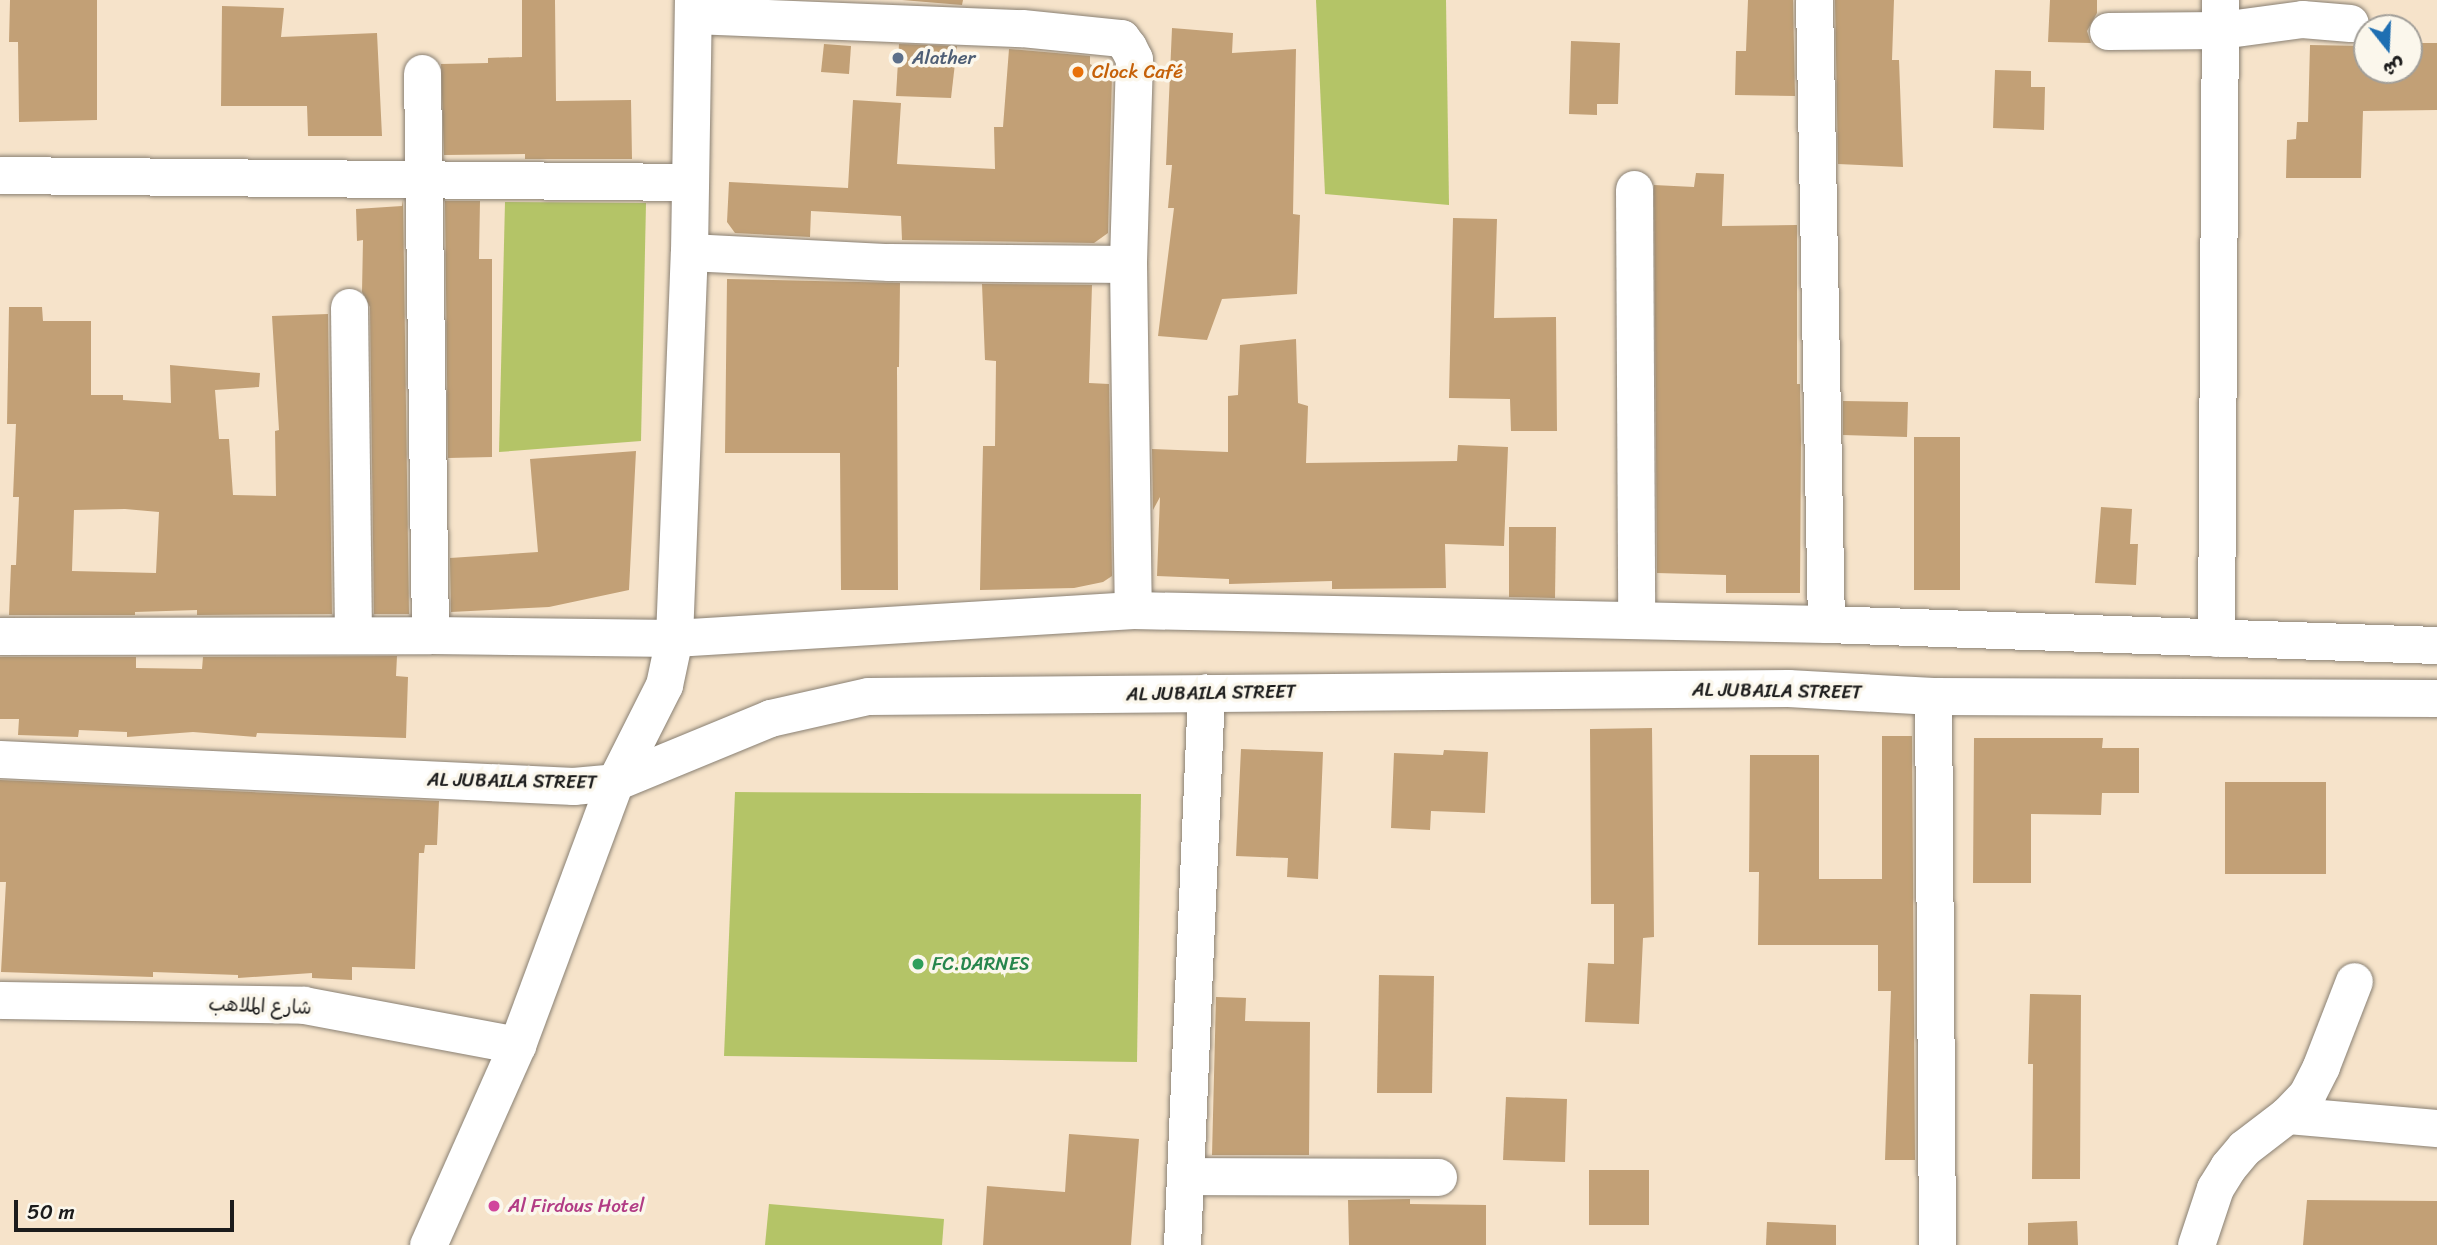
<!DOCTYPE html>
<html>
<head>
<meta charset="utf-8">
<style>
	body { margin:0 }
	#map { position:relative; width:2437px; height:1245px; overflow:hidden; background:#f6e3ca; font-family:Sriracha,"Playpen Sans Arabic",sans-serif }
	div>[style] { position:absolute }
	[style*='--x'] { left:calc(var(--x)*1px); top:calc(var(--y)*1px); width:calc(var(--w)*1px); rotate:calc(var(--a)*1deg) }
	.green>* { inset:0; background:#b4c467 }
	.building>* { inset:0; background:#c2a076 }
	.roads { filter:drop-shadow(0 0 2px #898073) drop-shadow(0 0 2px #898073) }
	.minor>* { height:37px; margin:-18.5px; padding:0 18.5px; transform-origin:18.5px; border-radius:18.5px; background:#fff }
	.dots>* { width:19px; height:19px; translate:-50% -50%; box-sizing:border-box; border:4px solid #fbf7ec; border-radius:50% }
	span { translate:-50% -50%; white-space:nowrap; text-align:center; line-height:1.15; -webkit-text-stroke:7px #fbf7ec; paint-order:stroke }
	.service-label { font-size:19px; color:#4e5e75 }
	.left { translate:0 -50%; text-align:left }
	.food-label { font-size:19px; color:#c56008 }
	.street-label { font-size:19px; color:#1c1c1c }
	.leisure-label { font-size:19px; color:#27864d }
	.hotel-label { font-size:19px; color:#b23c85 }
	.north { position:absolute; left:2353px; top:14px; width:70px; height:70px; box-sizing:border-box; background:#fbf7ec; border:2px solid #a29f99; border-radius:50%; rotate:162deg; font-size:19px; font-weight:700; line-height:28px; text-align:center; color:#1c1c1c }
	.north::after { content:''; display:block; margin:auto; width:24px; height:32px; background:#1f6fb2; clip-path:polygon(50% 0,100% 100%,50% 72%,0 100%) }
	.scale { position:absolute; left:14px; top:1200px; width:220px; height:32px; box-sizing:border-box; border:4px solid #1c1c1c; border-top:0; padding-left:9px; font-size:21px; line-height:24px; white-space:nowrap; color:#1c1c1c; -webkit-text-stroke:5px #fbf7ec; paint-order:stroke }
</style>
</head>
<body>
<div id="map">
	<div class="green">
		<div style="clip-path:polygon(1316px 0,1446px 0,1449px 205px,1325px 194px)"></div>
		<div style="clip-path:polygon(505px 202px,646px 203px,641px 441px,499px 452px)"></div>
		<div style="clip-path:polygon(735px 792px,1141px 794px,1137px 1062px,724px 1056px)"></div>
		<div style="clip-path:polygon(769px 1204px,944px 1219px,942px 1245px,765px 1245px)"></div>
	</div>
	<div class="building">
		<div style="clip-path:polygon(10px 0,97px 0,97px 120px,19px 122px,18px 42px,9px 42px)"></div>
		<div style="clip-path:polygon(522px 0,555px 0,556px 101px,631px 100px,632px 159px,525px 159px,525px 154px,444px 155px,441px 64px,488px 63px,488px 58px,522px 57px)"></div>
		<div style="clip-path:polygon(902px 0,963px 0,962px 5px)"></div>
		<div style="clip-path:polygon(1748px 0,1793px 0,1795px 96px,1735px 95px,1736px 51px,1746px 51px)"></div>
		<div style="clip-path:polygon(1835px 0,1894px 0,1892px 60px,1899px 60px,1903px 167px,1838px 164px)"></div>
		<div style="clip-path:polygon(2050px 0,2097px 0,2097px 13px,2087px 31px,2091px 43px,2048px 42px)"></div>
		<div style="clip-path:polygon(222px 6px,284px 8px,281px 37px,377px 33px,382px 136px,308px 136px,307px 106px,221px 106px)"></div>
		<div style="clip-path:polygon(1172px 28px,1233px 33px,1232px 53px,1296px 49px,1293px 214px,1300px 215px,1297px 294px,1222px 299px,1207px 340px,1158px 336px,1174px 208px,1168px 208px,1172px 165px,1166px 165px)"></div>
		<div style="clip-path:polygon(1571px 41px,1620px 43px,1618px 104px,1597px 104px,1597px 115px,1569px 114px)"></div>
		<div style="clip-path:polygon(2409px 43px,2437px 43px,2437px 110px,2363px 111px,2361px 178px,2286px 178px,2287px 140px,2296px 139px,2297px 122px,2308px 122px,2310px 45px,2365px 46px,2364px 70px,2409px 70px)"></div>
		<div style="clip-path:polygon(824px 44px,851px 46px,849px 74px,821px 72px)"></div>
		<div style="clip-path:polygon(899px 44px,957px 46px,951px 98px,896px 96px)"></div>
		<div style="clip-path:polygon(1009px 49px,1090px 56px,1090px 64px,1112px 76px,1108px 233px,1094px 243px,902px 240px,901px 216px,811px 211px,810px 237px,735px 233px,727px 222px,729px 182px,848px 188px,853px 100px,901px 103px,897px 164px,995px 169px,994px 127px,1003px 127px)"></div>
		<div style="clip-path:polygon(1995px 70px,2031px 71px,2031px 87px,2045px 87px,2044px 130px,1993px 128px)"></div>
		<div style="clip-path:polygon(1696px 173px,1724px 174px,1722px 226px,1797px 225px,1797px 384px,1800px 384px,1801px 439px,1800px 593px,1726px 593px,1726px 575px,1657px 573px,1654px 185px,1694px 187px)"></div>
		<div style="clip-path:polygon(403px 200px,409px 614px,374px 614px,370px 307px,362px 292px,363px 240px,357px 241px,356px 209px,402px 206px)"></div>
		<div style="clip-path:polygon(445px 201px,480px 201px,479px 259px,492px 259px,492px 457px,448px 458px)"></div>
		<div style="clip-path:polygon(1453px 218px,1497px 219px,1494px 318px,1556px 317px,1557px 431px,1511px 431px,1510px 399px,1449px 398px)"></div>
		<div style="clip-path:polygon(727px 279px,900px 283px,899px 367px,897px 367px,898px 590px,841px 590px,840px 453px,725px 453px)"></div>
		<div style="clip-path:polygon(982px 284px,1092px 285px,1089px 383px,1109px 384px,1112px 576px,1103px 582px,1074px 588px,980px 590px,983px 446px,995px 446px,996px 361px,985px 360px)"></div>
		<div style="clip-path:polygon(evenodd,9px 307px,42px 307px,43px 321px,91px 321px,91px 395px,123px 395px,123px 400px,171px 403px,170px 365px,260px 373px,259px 387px,215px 390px,219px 439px,229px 439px,233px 495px,276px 496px,275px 431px,279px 430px,272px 316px,328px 314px,332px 614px,197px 615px,197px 610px,135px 612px,135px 615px,9px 615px,11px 565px,16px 565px,19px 497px,13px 497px,16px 424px,7px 424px,9px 307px,125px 509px,159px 512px,156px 573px,72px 571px,74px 510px,125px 509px)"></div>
		<div style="clip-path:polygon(1296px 339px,1298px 403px,1308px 406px,1306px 463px,1457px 461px,1458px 445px,1508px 447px,1504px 546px,1445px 544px,1446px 588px,1332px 589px,1332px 581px,1229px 584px,1229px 579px,1157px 576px,1160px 497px,1153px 510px,1152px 449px,1228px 452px,1228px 396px,1238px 395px,1240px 345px)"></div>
		<div style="clip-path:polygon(1843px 401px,1908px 402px,1907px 437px,1843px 435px)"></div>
		<div style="clip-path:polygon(1914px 437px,1960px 437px,1960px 590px,1914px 590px)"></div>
		<div style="clip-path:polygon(636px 451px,629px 590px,549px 607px,451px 612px,450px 558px,538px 552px,530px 459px)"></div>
		<div style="clip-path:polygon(2101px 507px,2132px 509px,2130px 544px,2138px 544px,2136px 585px,2095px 583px)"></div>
		<div style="clip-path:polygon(1509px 527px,1556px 527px,1555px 598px,1509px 597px)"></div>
		<div style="clip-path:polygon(397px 656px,396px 676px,408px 677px,406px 738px,257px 733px,256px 737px,193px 732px,127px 737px,127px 732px,79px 730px,78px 737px,18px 735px,19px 719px,0 719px,0 657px,136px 657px,136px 668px,202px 669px,203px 657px)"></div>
		<div style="clip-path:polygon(1652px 728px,1654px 937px,1643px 938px,1639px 1024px,1585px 1022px,1588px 963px,1614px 964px,1614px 904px,1591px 904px,1590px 729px)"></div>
		<div style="clip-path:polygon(1882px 736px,1912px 736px,1915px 1160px,1885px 1160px,1891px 991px,1878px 991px,1878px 945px,1758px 945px,1759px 872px,1749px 872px,1750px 755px,1819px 755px,1819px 879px,1882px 879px)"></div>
		<div style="clip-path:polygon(1974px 738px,2103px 738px,2102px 748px,2139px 748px,2139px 793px,2102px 793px,2101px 815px,2031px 814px,2031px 883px,1973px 883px)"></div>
		<div style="clip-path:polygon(1241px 749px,1323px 752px,1318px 879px,1287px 877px,1288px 858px,1236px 856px)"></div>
		<div style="clip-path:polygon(1444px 750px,1488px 752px,1485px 813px,1431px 811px,1430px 830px,1391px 828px,1394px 753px,1443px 755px)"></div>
		<div style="clip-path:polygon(0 780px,439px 801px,437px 845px,425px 845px,424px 853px,419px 853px,415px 969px,352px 967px,352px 980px,312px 978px,312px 973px,238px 978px,238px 975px,153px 972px,153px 977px,1px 972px,6px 882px,0 882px)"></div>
		<div style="clip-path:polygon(2225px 782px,2326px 782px,2326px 874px,2225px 874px)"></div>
		<div style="clip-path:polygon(1379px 975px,1434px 976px,1432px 1093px,1377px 1093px)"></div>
		<div style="clip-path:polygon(2030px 994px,2081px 995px,2080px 1179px,2032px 1179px,2033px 1064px,2028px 1064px)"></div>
		<div style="clip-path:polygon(1216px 997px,1246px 998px,1245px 1021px,1310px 1022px,1309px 1155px,1212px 1155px)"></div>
		<div style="clip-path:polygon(1506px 1097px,1567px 1099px,1565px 1162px,1503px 1160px)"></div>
		<div style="clip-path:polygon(1069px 1134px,1139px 1139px,1131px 1245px,983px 1245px,987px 1186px,1065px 1192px)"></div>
		<div style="clip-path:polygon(1589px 1170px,1649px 1170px,1649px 1225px,1589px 1225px)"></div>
		<div style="clip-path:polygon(1410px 1199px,1410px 1204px,1486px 1205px,1486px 1245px,1349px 1245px,1348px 1200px)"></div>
		<div style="clip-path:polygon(2307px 1200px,2437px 1201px,2437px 1245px,2303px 1245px)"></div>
		<div style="clip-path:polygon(2077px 1221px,2078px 1245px,2028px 1245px,2028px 1223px)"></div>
		<div style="clip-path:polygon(1767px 1222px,1836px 1225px,1836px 1245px,1766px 1245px)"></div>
	</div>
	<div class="roads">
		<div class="minor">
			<div style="--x:1814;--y:0;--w:624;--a:88.9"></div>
			<div style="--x:693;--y:15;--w:329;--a:2.3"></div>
			<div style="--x:1022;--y:28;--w:100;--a:5.8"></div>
			<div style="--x:1121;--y:38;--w:11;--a:52"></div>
			<div style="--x:1128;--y:47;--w:13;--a:63"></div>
			<div style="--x:1134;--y:59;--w:205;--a:91.7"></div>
			<div style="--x:1128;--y:264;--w:346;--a:89.2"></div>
			<div style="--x:2108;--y:31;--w:113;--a:-0.5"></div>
			<div style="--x:2221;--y:30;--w:82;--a:-7.7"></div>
			<div style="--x:2302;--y:19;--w:48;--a:4.8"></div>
			<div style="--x:422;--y:73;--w:562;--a:89.18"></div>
			<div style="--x:0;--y:175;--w:690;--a:0.58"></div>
			<div style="--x:1634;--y:189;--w:431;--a:89.7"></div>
			<div style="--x:689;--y:252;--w:200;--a:2.9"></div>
			<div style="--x:889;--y:262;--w:239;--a:0.5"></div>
			<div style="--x:349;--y:307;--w:328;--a:89.3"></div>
			<div style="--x:0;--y:636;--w:430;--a:-0.1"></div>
			<div style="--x:430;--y:635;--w:244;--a:0.7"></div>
			<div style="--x:674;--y:638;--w:460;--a:-3.5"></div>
			<div style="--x:1133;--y:610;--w:693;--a:1.16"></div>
			<div style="--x:1826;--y:624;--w:611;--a:1.97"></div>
			<div style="--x:2216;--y:638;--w:638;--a:-89.64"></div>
			<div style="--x:1933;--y:696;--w:549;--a:89.58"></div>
			<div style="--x:0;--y:759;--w:574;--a:2.7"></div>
			<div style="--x:573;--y:786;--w:42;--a:-5.4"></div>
			<div style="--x:615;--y:782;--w:168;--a:-22.4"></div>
			<div style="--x:770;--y:718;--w:100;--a:-12.7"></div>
			<div style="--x:868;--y:696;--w:920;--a:-0.5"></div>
			<div style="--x:1788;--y:688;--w:145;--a:3.2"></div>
			<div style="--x:1933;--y:696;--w:504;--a:0.23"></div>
			<div style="--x:0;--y:1000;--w:304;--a:0.9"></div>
			<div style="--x:304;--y:1005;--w:217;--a:10.6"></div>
			<div style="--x:2287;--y:1115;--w:151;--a:5"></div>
			<div style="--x:1185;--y:1176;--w:253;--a:0.2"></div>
			<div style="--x:428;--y:1245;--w:219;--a:-66"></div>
			<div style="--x:517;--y:1045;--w:281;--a:-69.6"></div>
			<div style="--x:615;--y:782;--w:109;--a:-63.2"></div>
			<div style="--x:664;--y:685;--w:48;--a:-78"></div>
			<div style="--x:674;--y:638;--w:386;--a:-87.8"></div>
			<div style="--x:689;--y:252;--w:252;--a:-89.1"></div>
			<div style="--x:1182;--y:1245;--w:553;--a:-87.51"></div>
			<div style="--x:2196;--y:1245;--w:60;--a:-71.6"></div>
			<div style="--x:2215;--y:1188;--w:25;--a:-58"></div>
			<div style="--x:2228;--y:1167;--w:25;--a:-50"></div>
			<div style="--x:2244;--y:1148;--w:54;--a:-37.5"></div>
			<div style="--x:2287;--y:1115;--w:29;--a:-46"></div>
			<div style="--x:2307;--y:1094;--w:31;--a:-63"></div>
			<div style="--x:2321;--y:1066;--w:91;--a:-68.8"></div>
		</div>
	</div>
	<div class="dots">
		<div style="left:898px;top:58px;background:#5c6f8a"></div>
		<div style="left:1078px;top:72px;background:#e8710a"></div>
		<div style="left:918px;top:964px;background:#2e9e5b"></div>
		<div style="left:494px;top:1206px;background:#d1479c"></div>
	</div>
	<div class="service-label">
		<span class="left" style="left:912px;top:58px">Alather</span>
	</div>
	<div class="food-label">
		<span class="left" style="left:1092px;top:72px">Clock Café</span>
	</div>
	<div class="street-label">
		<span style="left:1777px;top:691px;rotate:1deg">AL JUBAILA STREET</span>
		<span style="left:1211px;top:693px;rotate:-1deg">AL JUBAILA STREET</span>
		<span style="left:512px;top:781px;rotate:1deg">AL JUBAILA STREET</span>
		<span style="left:260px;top:1006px;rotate:2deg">شارع الملاهب</span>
	</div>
	<div class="leisure-label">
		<span class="left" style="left:932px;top:964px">FC.DARNES</span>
	</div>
	<div class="hotel-label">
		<span class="left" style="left:508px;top:1206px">Al Firdous Hotel</span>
	</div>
	<div class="north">ش</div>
	<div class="scale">50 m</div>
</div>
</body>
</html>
